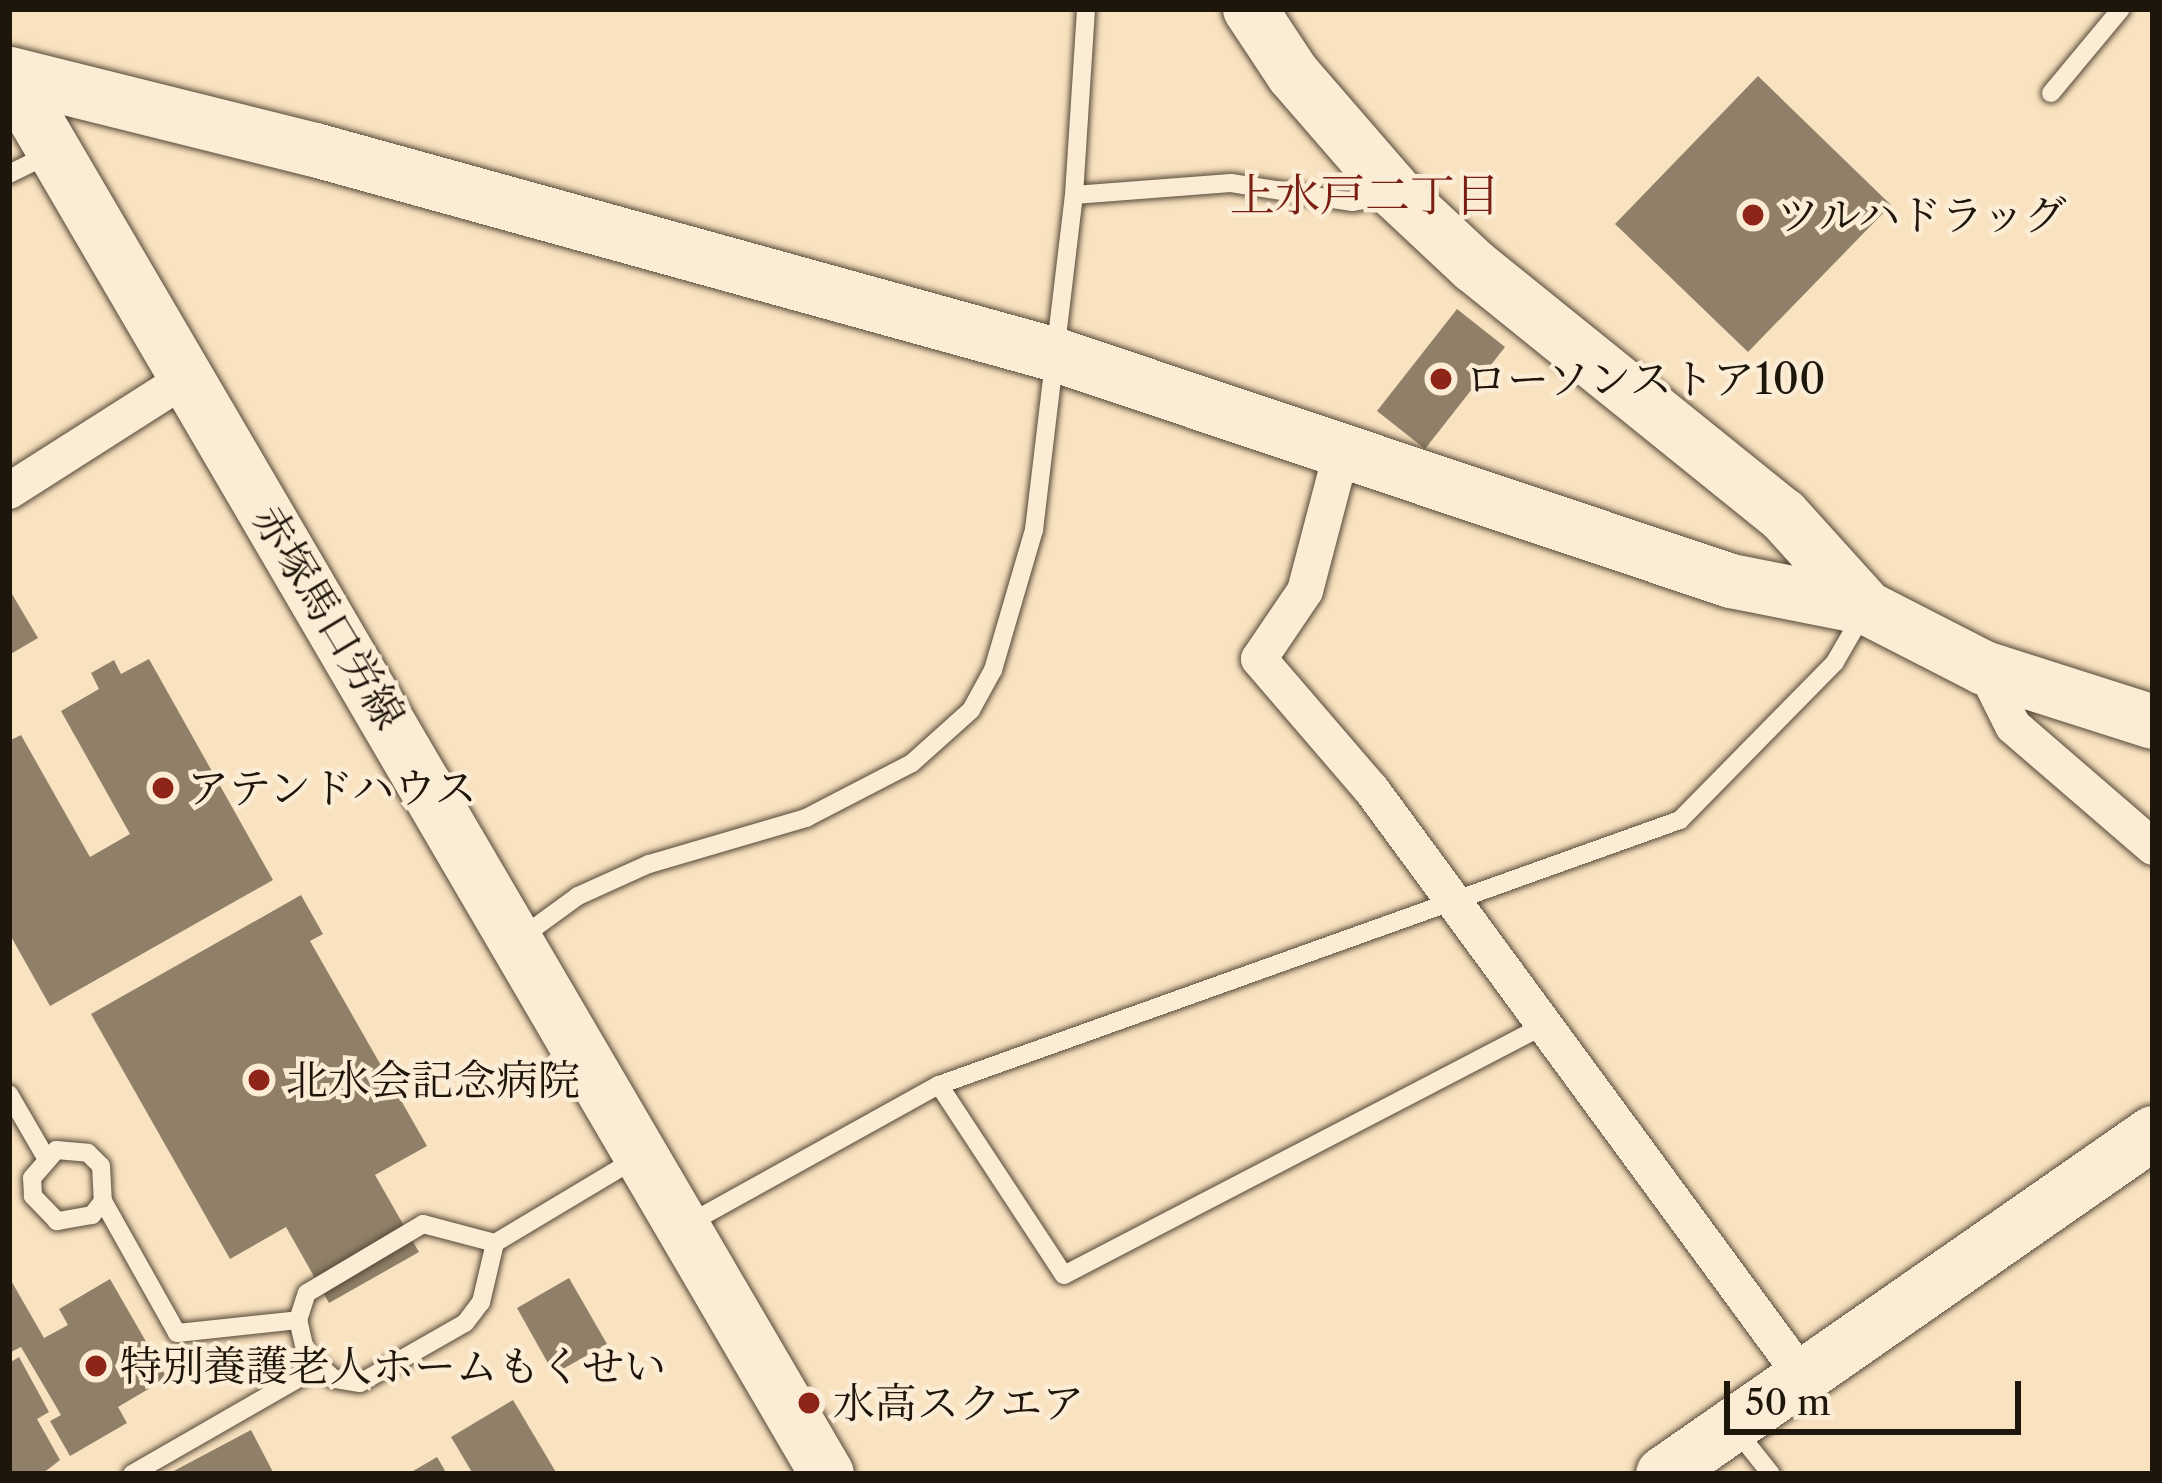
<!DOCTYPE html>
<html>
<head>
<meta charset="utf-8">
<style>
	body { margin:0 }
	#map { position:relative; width:2162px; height:1483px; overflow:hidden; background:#f9e2bf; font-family:"Libre Caslon Text","Noto Serif JP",serif }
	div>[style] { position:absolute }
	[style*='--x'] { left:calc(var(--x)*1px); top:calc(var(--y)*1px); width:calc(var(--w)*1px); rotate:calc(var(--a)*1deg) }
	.building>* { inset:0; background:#908069 }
	.roads { filter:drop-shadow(0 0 3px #554838) drop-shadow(0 0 3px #554838) }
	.lane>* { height:18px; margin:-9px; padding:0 9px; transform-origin:9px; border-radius:9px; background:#fbecd5 }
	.street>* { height:36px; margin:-18px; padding:0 18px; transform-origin:18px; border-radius:18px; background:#fbecd5 }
	.secondary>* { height:54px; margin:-27px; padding:0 27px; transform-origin:27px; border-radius:27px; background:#fbecd5 }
	.dots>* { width:33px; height:33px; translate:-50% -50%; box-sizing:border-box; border:6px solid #fbecd5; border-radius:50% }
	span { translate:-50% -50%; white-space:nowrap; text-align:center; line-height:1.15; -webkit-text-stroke:9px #fbecd5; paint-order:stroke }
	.poi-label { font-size:42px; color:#1e150b }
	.left { translate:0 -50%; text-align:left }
	.street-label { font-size:42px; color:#1e150b }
	.neighbourhood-label { font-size:45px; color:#7a1f14 }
	.frame { position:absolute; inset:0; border:12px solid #1e150b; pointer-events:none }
	.scale { position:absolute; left:1724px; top:1381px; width:297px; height:54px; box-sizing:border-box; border:6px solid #1e150b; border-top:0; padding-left:15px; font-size:36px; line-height:42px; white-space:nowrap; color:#1e150b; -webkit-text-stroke:9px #fbecd5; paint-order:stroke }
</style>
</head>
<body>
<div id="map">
	<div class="building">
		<div style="clip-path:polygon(1758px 76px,1891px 205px,1748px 352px,1615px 224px)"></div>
		<div style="clip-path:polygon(1457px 309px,1505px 347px,1425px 449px,1377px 411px)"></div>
		<div style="clip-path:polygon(9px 589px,38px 638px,9px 655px)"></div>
		<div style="clip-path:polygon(149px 659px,273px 880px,50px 1006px,9px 933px,9px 741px,21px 735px,90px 857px,130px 834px,61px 711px,99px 689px,91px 673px,114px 660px,121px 674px)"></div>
		<div style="clip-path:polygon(301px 895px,323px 934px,310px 941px,427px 1146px,375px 1175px,419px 1252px,329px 1303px,286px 1227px,230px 1259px,91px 1014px)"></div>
		<div style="clip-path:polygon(9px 1277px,44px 1338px,68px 1325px,59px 1309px,110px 1279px,167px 1378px,118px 1407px,127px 1423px,70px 1456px,50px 1421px,61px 1415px,21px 1347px,9px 1353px)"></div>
		<div style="clip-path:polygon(569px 1278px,607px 1344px,554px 1374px,517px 1308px)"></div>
		<div style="clip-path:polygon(19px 1357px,49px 1412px,37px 1419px,60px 1460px,42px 1474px,9px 1474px,9px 1363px)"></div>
		<div style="clip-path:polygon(513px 1400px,557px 1474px,473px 1474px,451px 1437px)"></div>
		<div style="clip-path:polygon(251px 1430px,274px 1474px,168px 1474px)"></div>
		<div style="clip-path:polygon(437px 1457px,447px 1474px,408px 1474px)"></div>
	</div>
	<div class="roads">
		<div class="lane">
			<div style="--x:2051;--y:93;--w:109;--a:-50.2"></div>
			<div style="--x:9;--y:174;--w:43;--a:-26"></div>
			<div style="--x:1074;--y:195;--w:157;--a:-4.4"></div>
			<div style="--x:1231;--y:183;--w:123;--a:8.9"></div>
			<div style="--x:1353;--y:202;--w:34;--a:-10"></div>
			<div style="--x:519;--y:939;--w:73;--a:-36.1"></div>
			<div style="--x:578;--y:896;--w:78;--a:-24.3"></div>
			<div style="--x:649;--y:864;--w:164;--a:-16.3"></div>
			<div style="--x:806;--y:818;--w:119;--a:-27.4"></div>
			<div style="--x:912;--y:763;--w:79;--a:-41.9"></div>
			<div style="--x:971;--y:710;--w:46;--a:-61.2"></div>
			<div style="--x:993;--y:670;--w:146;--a:-73.7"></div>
			<div style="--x:1034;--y:530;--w:337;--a:-83.2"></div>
			<div style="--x:1074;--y:195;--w:186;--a:-86.3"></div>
			<div style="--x:939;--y:1085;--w:227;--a:56.7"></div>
			<div style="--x:1064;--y:1275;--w:538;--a:-27.47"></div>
			<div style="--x:9;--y:1094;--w:72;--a:59.9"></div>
			<div style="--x:103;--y:1201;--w:18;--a:128"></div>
			<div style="--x:92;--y:1215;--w:36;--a:170"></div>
			<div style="--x:57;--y:1221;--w:35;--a:-134"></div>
			<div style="--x:33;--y:1196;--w:18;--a:-93"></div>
			<div style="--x:32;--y:1178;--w:37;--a:-49"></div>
			<div style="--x:56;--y:1150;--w:32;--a:5"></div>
			<div style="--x:88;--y:1153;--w:18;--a:45"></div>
			<div style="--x:101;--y:1166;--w:35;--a:87"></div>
			<div style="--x:103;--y:1201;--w:151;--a:60.7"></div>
			<div style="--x:177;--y:1333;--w:122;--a:-6.1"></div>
			<div style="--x:688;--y:1224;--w:287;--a:-29"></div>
			<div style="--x:939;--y:1085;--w:787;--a:-19.68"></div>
			<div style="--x:1680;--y:820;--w:221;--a:-45.5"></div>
			<div style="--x:1835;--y:662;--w:58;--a:-59.9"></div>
			<div style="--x:495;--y:1243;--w:61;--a:103.3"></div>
			<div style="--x:481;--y:1302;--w:26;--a:127"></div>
			<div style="--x:465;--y:1323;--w:121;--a:150.3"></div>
			<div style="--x:360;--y:1383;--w:26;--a:-171"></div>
			<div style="--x:334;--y:1379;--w:38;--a:-138"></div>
			<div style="--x:306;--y:1354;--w:35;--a:-103"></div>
			<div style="--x:298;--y:1320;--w:28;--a:-72"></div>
			<div style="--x:307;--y:1293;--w:135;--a:-30.7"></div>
			<div style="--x:423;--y:1224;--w:74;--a:14.8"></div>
			<div style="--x:495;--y:1243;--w:165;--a:-30.9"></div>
			<div style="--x:1736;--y:1430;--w:56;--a:51.5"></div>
			<div style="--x:132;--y:1474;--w:212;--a:-29.9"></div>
		</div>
		<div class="street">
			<div style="--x:1342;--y:450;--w:146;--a:104.7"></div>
			<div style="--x:1305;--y:591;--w:82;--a:124.1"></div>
			<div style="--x:1259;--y:659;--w:172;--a:49.3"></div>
			<div style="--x:1371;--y:789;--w:730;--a:53.7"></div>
			<div style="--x:9;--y:491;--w:212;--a:-32.5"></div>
			<div style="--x:1984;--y:668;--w:65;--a:63.4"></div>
			<div style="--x:2013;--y:726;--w:185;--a:40.8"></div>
		</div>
		<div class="secondary">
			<div style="--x:1250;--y:9;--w:78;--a:56.5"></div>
			<div style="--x:1293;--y:74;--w:159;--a:49.1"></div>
			<div style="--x:1397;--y:194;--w:105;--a:43.1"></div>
			<div style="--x:1474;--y:266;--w:397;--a:38.9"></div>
			<div style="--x:1783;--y:515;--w:125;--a:47.9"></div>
			<div style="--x:9;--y:74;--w:1621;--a:59.7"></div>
			<div style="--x:10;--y:74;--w:314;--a:14"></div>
			<div style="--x:315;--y:150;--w:769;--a:15.46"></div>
			<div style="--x:1056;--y:355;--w:712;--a:18.51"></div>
			<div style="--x:1731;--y:581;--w:139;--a:11.2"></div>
			<div style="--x:1867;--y:608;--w:131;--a:27.1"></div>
			<div style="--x:1984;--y:668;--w:177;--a:17.7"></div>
			<div style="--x:1663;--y:1474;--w:597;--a:-34.83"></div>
		</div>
	</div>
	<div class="dots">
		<div style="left:1753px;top:215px;background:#8f2418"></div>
		<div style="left:1441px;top:379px;background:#8f2418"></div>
		<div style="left:163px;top:788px;background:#8f2418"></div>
		<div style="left:259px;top:1080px;background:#8f2418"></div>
		<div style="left:96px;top:1366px;background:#8f2418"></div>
		<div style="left:809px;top:1403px;background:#8f2418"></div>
	</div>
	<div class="poi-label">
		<span class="left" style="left:1777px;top:215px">ツルハドラッグ</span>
		<span class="left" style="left:1465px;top:379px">ローソンストア100</span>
		<span class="left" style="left:187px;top:788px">アテンドハウス</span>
		<span class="left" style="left:286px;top:1080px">北水会記念病院</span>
		<span class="left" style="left:120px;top:1366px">特別養護老人ホームもくせい</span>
		<span class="left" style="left:833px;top:1403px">水高スクエア</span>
	</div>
	<div class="street-label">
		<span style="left:329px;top:617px;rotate:59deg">赤塚馬口労線</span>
	</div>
	<div class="neighbourhood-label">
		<span style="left:1365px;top:196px">上水戸二丁目</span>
	</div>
	<div class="frame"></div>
	<div class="scale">50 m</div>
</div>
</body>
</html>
